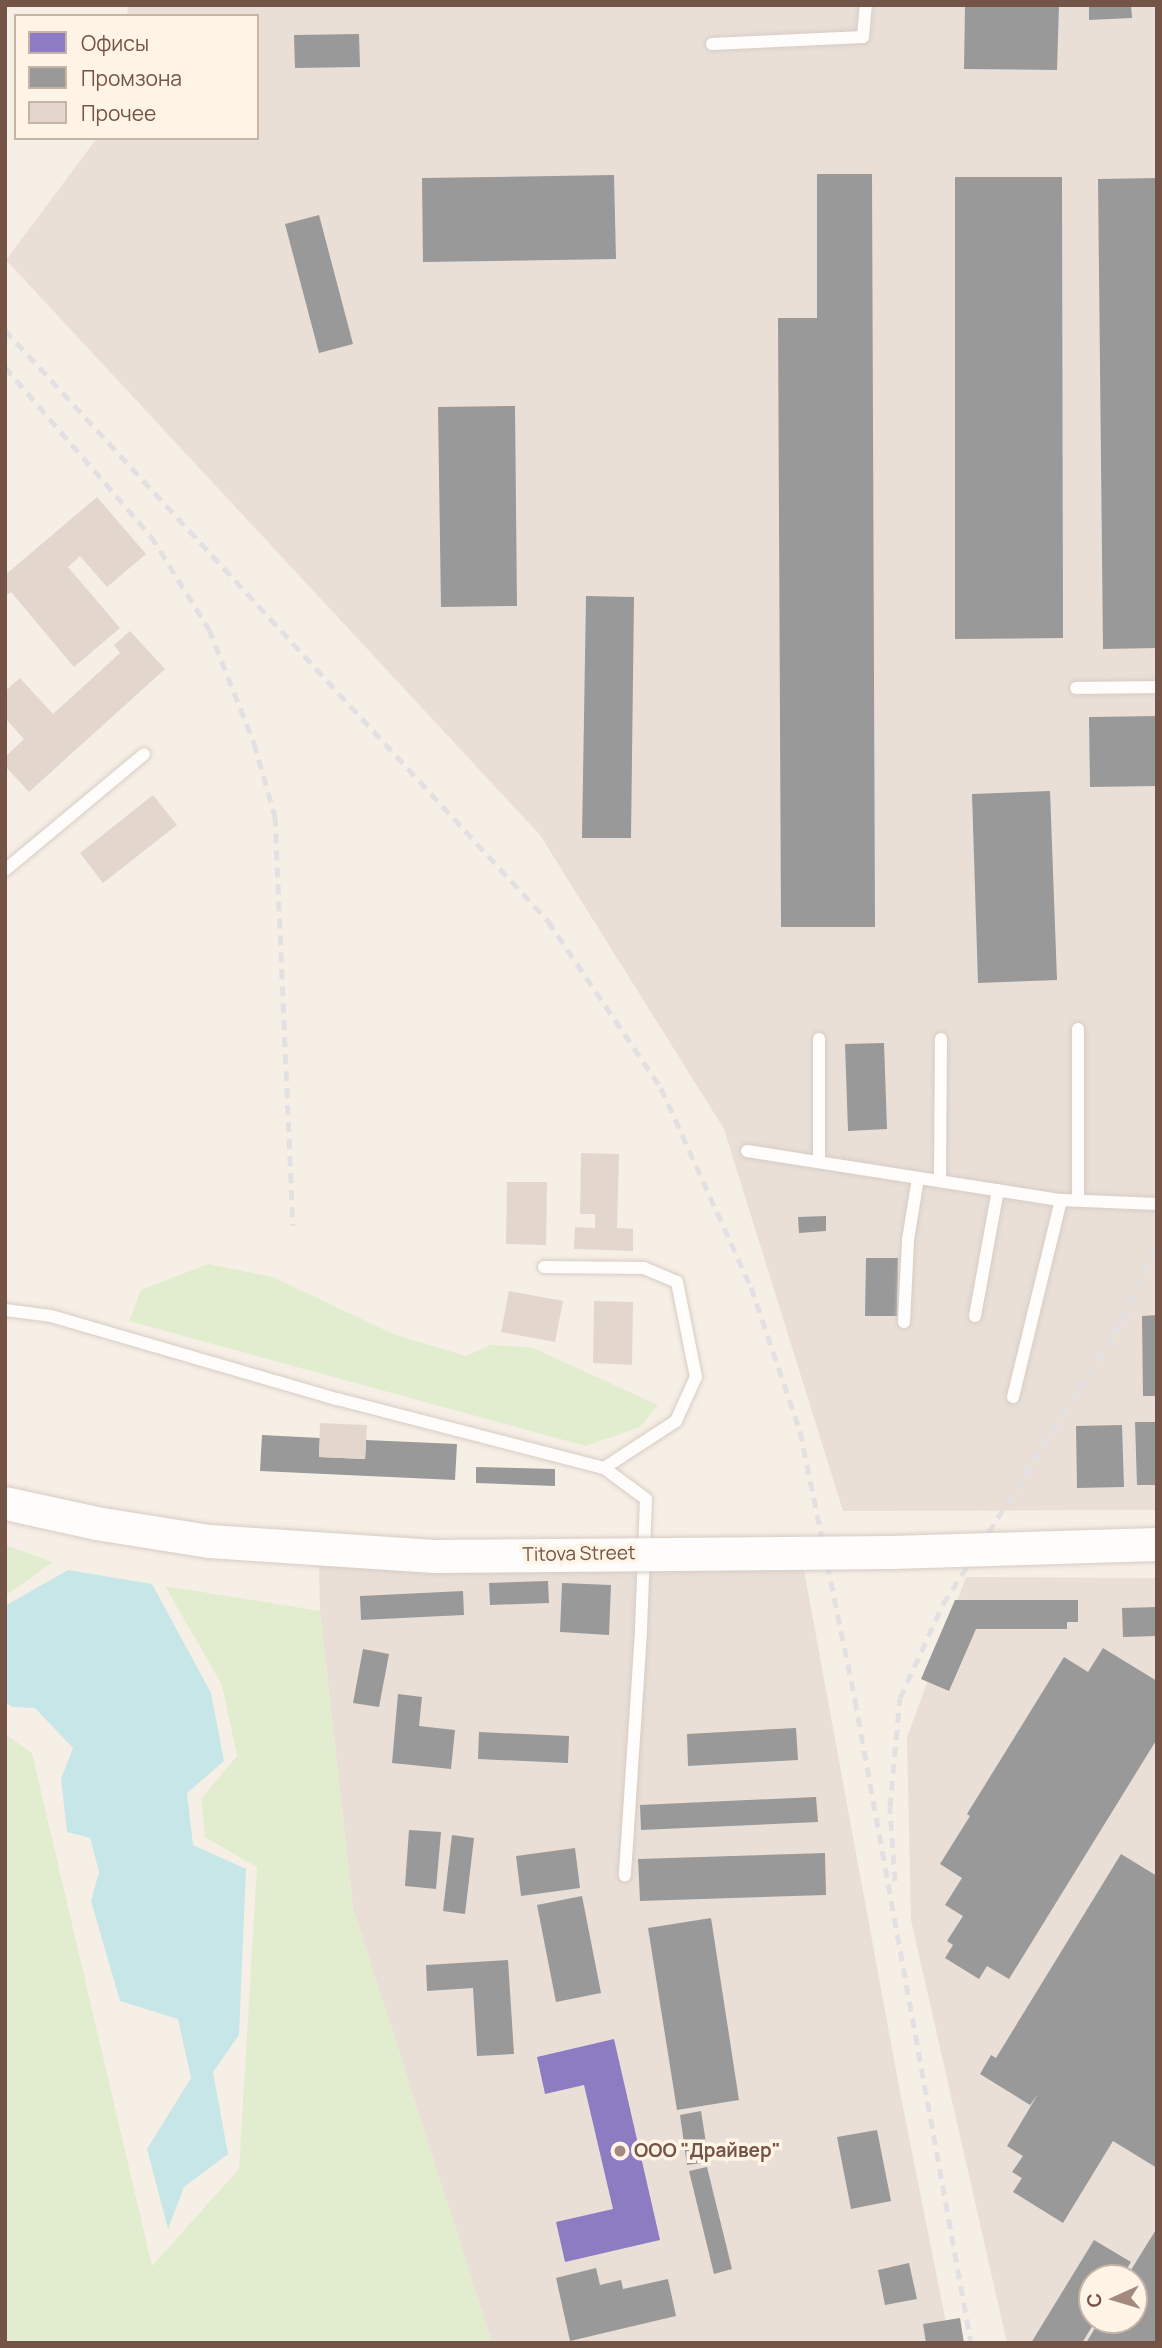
<!DOCTYPE html>
<html>
<head>
<meta charset="utf-8">
<style>
	body { margin:0 }
	#map { position:relative; width:1162px; height:2348px; overflow:hidden; background:#f6efe6; font-family:Manrope,sans-serif }
	div>[style] { position:absolute }
	[style*='--x'] { left:calc(var(--x)*1px); top:calc(var(--y)*1px); width:calc(var(--w)*1px); rotate:calc(var(--a)*1deg) }
	.industrial>* { inset:0; background:#e9dfd7 }
	.green>* { inset:0; background:#e2edcf }
	.water>* { inset:0; background:#c7e6e7 }
	.offices>* { inset:0; background:#8e7cc3 }
	.industry>* { inset:0; background:#999 }
	.building>* { inset:0; background:#e3d6cd }
	.roads { filter:drop-shadow(0 0 2px #d7ccc4) drop-shadow(0 0 2px #d7ccc4) }
	.lane>* { height:12px; margin:-6px; padding:0 6px; transform-origin:6px; border-radius:6px; background:#fefdfb }
	.rail>* { height:5px; margin-top:-2.5px; transform-origin:0; background:repeating-linear-gradient(90deg,#e3e0e3 0 10px,transparent 0 17px) }
	.bridges { filter:drop-shadow(0 0 2px #d7cbc3) drop-shadow(0 0 2px #d7cbc3) }
	.secondary-bridge>* { height:33px; margin:-16.5px; padding:0 16.5px; transform-origin:16.5px; border-radius:16.5px; background:#fefdfb }
	.dots>* { width:19px; height:19px; translate:-50% -50%; box-sizing:border-box; border:4px solid #fff4e6; border-radius:50% }
	span { translate:-50% -50%; white-space:nowrap; text-align:center; line-height:1.15; -webkit-text-stroke:7px #fff4e6; paint-order:stroke }
	.street-label { font-size:19px; color:#745446 }
	.poi-label { font-size:19px; color:#745446; font-weight:700 }
	.left { translate:0 -50%; text-align:left }
	.frame { position:absolute; inset:0; border:7px solid #745446; pointer-events:none }
	.legend { position:absolute; left:14px; top:14px; width:245px; height:126px; box-sizing:border-box; background:#fff4e6; border:2px solid #c7b4a6; margin:0; padding:9px 12px; list-style:none; font-size:21px; color:#745446 }
	.legend li { display:flex; align-items:center; gap:14px; height:35px }
	.legend b { width:35px; border:2px solid #c7b4a6 }
	.north { position:absolute; left:1078px; top:2264px; width:70px; height:70px; box-sizing:border-box; background:#fff4e6; border:2px solid #c7b4a6; border-radius:50%; rotate:266deg; font-size:19px; font-weight:700; line-height:28px; text-align:center; color:#745446 }
	.north::after { content:''; display:block; margin:auto; width:24px; height:32px; background:#a28a7e; clip-path:polygon(50% 0,100% 100%,50% 72%,0 100%) }
</style>
</head>
<body>
<div id="map">
	<div class="industrial">
		<div style="clip-path:polygon(128px 5px,1157px 5px,1157px 1510px,843px 1511px,724px 1129px,540px 835px,6px 260px,97px 138px,257px 138px,257px 16px,127px 16px)"></div>
		<div style="clip-path:polygon(803px 1565px,900px 2092px,950px 2343px,492px 2343px,353px 1908px,320px 1611px,319px 1566px,442px 1570px)"></div>
		<div style="clip-path:polygon(evenodd,966px 1577px,1157px 1578px,1157px 2343px,1007px 2343px,911px 1920px,907px 1737px,966px 1577px,1092px 2278px,1134px 2278px,1134px 2320px,1092px 2320px,1092px 2278px)"></div>
	</div>
	<div class="green">
		<div style="clip-path:polygon(208px 1264px,273px 1277px,393px 1334px,466px 1356px,490px 1345px,531px 1347px,658px 1405px,640px 1427px,586px 1446px,129px 1321px,141px 1290px)"></div>
		<div style="clip-path:polygon(5px 1545px,53px 1562px,5px 1596px)"></div>
		<div style="clip-path:polygon(165px 1586px,320px 1611px,353px 1908px,492px 2343px,5px 2343px,5px 1734px,32px 1753px,152px 2266px,239px 2169px,257px 1867px,205px 1837px,201px 1799px,237px 1756px,222px 1685px)"></div>
	</div>
	<div class="water">
		<div style="clip-path:polygon(68px 1570px,152px 1584px,211px 1693px,224px 1761px,187px 1793px,193px 1845px,246px 1869px,239px 2035px,213px 2072px,228px 2154px,184px 2187px,168px 2229px,147px 2149px,191px 2078px,178px 2019px,120px 2001px,91px 1901px,99px 1872px,90px 1838px,67px 1832px,61px 1779px,73px 1748px,35px 1708px,13px 1707px,5px 1703px,5px 1606px)"></div>
	</div>
	<div class="offices">
		<div style="clip-path:polygon(614px 2039px,660px 2240px,565px 2262px,556px 2222px,613px 2209px,584px 2085px,545px 2094px,537px 2057px)"></div>
	</div>
	<div class="industry">
		<div style="clip-path:polygon(965px 5px,1059px 5px,1057px 70px,964px 69px)"></div>
		<div style="clip-path:polygon(1089px 5px,1131px 5px,1132px 18px,1089px 20px)"></div>
		<div style="clip-path:polygon(359px 34px,360px 67px,295px 68px,294px 35px)"></div>
		<div style="clip-path:polygon(817px 174px,872px 174px,875px 927px,781px 927px,778px 318px,817px 318px)"></div>
		<div style="clip-path:polygon(614px 175px,616px 259px,423px 262px,422px 178px)"></div>
		<div style="clip-path:polygon(955px 177px,1062px 177px,1063px 638px,955px 639px)"></div>
		<div style="clip-path:polygon(1157px 178px,1157px 648px,1103px 649px,1098px 179px)"></div>
		<div style="clip-path:polygon(319px 215px,353px 344px,319px 353px,285px 224px)"></div>
		<div style="clip-path:polygon(515px 406px,517px 606px,441px 607px,438px 407px)"></div>
		<div style="clip-path:polygon(586px 596px,634px 597px,631px 838px,582px 838px)"></div>
		<div style="clip-path:polygon(1157px 716px,1157px 786px,1090px 787px,1089px 717px)"></div>
		<div style="clip-path:polygon(1050px 791px,1057px 980px,978px 983px,972px 794px)"></div>
		<div style="clip-path:polygon(884px 1043px,887px 1129px,848px 1131px,845px 1044px)"></div>
		<div style="clip-path:polygon(826px 1216px,826px 1231px,799px 1233px,798px 1217px)"></div>
		<div style="clip-path:polygon(866px 1258px,898px 1258px,897px 1316px,865px 1316px)"></div>
		<div style="clip-path:polygon(1157px 1315px,1157px 1396px,1143px 1396px,1142px 1316px)"></div>
		<div style="clip-path:polygon(1135px 1422px,1157px 1422px,1157px 1485px,1137px 1485px)"></div>
		<div style="clip-path:polygon(1122px 1425px,1124px 1487px,1077px 1488px,1076px 1426px)"></div>
		<div style="clip-path:polygon(262px 1435px,320px 1438px,319px 1457px,365px 1459px,366px 1440px,457px 1444px,455px 1480px,260px 1471px)"></div>
		<div style="clip-path:polygon(476px 1467px,555px 1469px,555px 1486px,476px 1483px)"></div>
		<div style="clip-path:polygon(548px 1581px,549px 1603px,490px 1605px,489px 1583px)"></div>
		<div style="clip-path:polygon(562px 1583px,611px 1585px,609px 1635px,560px 1632px)"></div>
		<div style="clip-path:polygon(463px 1591px,464px 1615px,361px 1620px,360px 1596px)"></div>
		<div style="clip-path:polygon(955px 1600px,1078px 1600px,1078px 1622px,1067px 1622px,1067px 1629px,976px 1629px,949px 1691px,921px 1679px)"></div>
		<div style="clip-path:polygon(1157px 1607px,1157px 1636px,1123px 1637px,1122px 1608px)"></div>
		<div style="clip-path:polygon(1103px 1648px,1157px 1681px,1157px 1739px,1009px 1979px,987px 1966px,979px 1979px,945px 1958px,953px 1945px,947px 1941px,963px 1916px,945px 1905px,962px 1878px,940px 1864px,970px 1816px,967px 1814px,1064px 1657px,1088px 1672px)"></div>
		<div style="clip-path:polygon(363px 1649px,389px 1654px,379px 1707px,353px 1703px)"></div>
		<div style="clip-path:polygon(398px 1694px,422px 1697px,419px 1726px,455px 1730px,451px 1769px,392px 1763px)"></div>
		<div style="clip-path:polygon(796px 1728px,798px 1760px,688px 1766px,687px 1734px)"></div>
		<div style="clip-path:polygon(479px 1732px,569px 1736px,568px 1763px,478px 1759px)"></div>
		<div style="clip-path:polygon(816px 1797px,818px 1822px,641px 1830px,640px 1805px)"></div>
		<div style="clip-path:polygon(409px 1830px,441px 1832px,436px 1889px,405px 1886px)"></div>
		<div style="clip-path:polygon(452px 1835px,474px 1838px,465px 1914px,443px 1911px)"></div>
		<div style="clip-path:polygon(575px 1848px,580px 1888px,521px 1896px,516px 1856px)"></div>
		<div style="clip-path:polygon(825px 1853px,826px 1895px,640px 1901px,638px 1859px)"></div>
		<div style="clip-path:polygon(1121px 1854px,1157px 1876px,1157px 2168px,1113px 2141px,1063px 2223px,1013px 2192px,1022px 2178px,1012px 2172px,1023px 2156px,1007px 2146px,1038px 2094px,1030px 2105px,980px 2074px,991px 2055px,996px 2058px)"></div>
		<div style="clip-path:polygon(582px 1896px,601px 1993px,556px 2002px,537px 1905px)"></div>
		<div style="clip-path:polygon(711px 1918px,739px 2100px,677px 2110px,648px 1928px)"></div>
		<div style="clip-path:polygon(508px 1960px,514px 2054px,477px 2056px,473px 1988px,427px 1991px,426px 1965px)"></div>
		<div style="clip-path:polygon(701px 2111px,709px 2162px,687px 2165px,680px 2115px)"></div>
		<div style="clip-path:polygon(877px 2130px,891px 2201px,851px 2209px,837px 2137px)"></div>
		<div style="clip-path:polygon(707px 2167px,732px 2269px,714px 2274px,689px 2171px)"></div>
		<div style="clip-path:polygon(1157px 2228px,1157px 2343px,1086px 2343px,1100px 2320px,1134px 2320px,1134px 2278px,1126px 2278px)"></div>
		<div style="clip-path:polygon(1094px 2240px,1131px 2262px,1121px 2278px,1092px 2278px,1092px 2320px,1096px 2320px,1082px 2343px,1031px 2343px)"></div>
		<div style="clip-path:polygon(909px 2263px,917px 2299px,885px 2305px,878px 2270px)"></div>
		<div style="clip-path:polygon(596px 2268px,600px 2285px,621px 2280px,623px 2289px,668px 2279px,676px 2316px,570px 2341px,556px 2278px)"></div>
		<div style="clip-path:polygon(960px 2318px,964px 2343px,926px 2343px,923px 2324px)"></div>
	</div>
	<div class="building">
		<div style="clip-path:polygon(97px 497px,146px 554px,107px 587px,80px 556px,68px 567px,120px 628px,74px 667px,11px 592px,5px 596px,5px 575px)"></div>
		<div style="clip-path:polygon(130px 631px,165px 669px,29px 792px,5px 766px,5px 757px,24px 739px,5px 718px,5px 691px,20px 678px,53px 714px,120px 653px,114px 645px)"></div>
		<div style="clip-path:polygon(153px 795px,177px 825px,103px 883px,80px 853px)"></div>
		<div style="clip-path:polygon(581px 1153px,619px 1154px,617px 1228px,633px 1229px,633px 1251px,574px 1249px,575px 1227px,595px 1228px,595px 1214px,580px 1214px)"></div>
		<div style="clip-path:polygon(507px 1182px,547px 1182px,546px 1245px,506px 1244px)"></div>
		<div style="clip-path:polygon(509px 1291px,563px 1301px,555px 1342px,501px 1332px)"></div>
		<div style="clip-path:polygon(594px 1301px,633px 1302px,632px 1365px,593px 1363px)"></div>
		<div style="clip-path:polygon(320px 1423px,367px 1425px,365px 1459px,319px 1457px)"></div>
	</div>
	<div class="roads">
		<div class="lane">
			<div style="--x:712;--y:44;--w:151;--a:-2.7"></div>
			<div style="--x:863;--y:37;--w:32;--a:-85"></div>
			<div style="--x:1076;--y:688;--w:81;--a:-0.7"></div>
			<div style="--x:5;--y:870;--w:181;--a:-39.8"></div>
			<div style="--x:819;--y:1039;--w:123;--a:90"></div>
			<div style="--x:747;--y:1151;--w:318;--a:8.9"></div>
			<div style="--x:1061;--y:1200;--w:96;--a:2.4"></div>
			<div style="--x:940;--y:1181;--w:142;--a:-89.6"></div>
			<div style="--x:1078;--y:1200;--w:171;--a:-90"></div>
			<div style="--x:5;--y:1310;--w:46;--a:7.4"></div>
			<div style="--x:51;--y:1316;--w:298;--a:16.2"></div>
			<div style="--x:337;--y:1399;--w:276;--a:14.5"></div>
			<div style="--x:604;--y:1468;--w:86;--a:-33.1"></div>
			<div style="--x:676;--y:1421;--w:48;--a:-65.6"></div>
			<div style="--x:696;--y:1377;--w:97;--a:-101.3"></div>
			<div style="--x:677;--y:1282;--w:36;--a:-157"></div>
			<div style="--x:644;--y:1268;--w:100;--a:-179.4"></div>
			<div style="--x:975;--y:1316;--w:128;--a:-79.7"></div>
			<div style="--x:904;--y:1322;--w:82;--a:-87.2"></div>
			<div style="--x:908;--y:1240;--w:63;--a:-80.8"></div>
			<div style="--x:1013;--y:1397;--w:203;--a:-76.3"></div>
			<div style="--x:604;--y:1468;--w:52;--a:36.4"></div>
			<div style="--x:646;--y:1499;--w:133;--a:92.2"></div>
			<div style="--x:641;--y:1632;--w:244;--a:93.8"></div>
		</div>
	</div>
	<div class="rail">
		<div style="--x:5;--y:330;--w:803;--a:47.42"></div>
		<div style="--x:548;--y:921;--w:202;--a:55.9"></div>
		<div style="--x:661;--y:1088;--w:218;--a:65.7"></div>
		<div style="--x:751;--y:1287;--w:152;--a:71.2"></div>
		<div style="--x:800;--y:1431;--w:275;--a:78.4"></div>
		<div style="--x:855;--y:1700;--w:653;--a:79.77"></div>
		<div style="--x:5;--y:367;--w:223;--a:49.2"></div>
		<div style="--x:151;--y:536;--w:110;--a:58.1"></div>
		<div style="--x:209;--y:629;--w:123;--a:68.5"></div>
		<div style="--x:254;--y:743;--w:76;--a:74"></div>
		<div style="--x:275;--y:816;--w:410;--a:87.5"></div>
		<div style="--x:895;--y:1881;--w:74;--a:-93.9"></div>
		<div style="--x:890;--y:1807;--w:109;--a:-84.8"></div>
		<div style="--x:900;--y:1698;--w:103;--a:-65.4"></div>
		<div style="--x:943;--y:1604;--w:336;--a:-57.6"></div>
		<div style="--x:1123;--y:1320;--w:84;--a:-66.2"></div>
	</div>
	<div class="bridges">
		<div class="secondary-bridge">
			<div style="--x:5;--y:1503;--w:93;--a:12.4"></div>
			<div style="--x:96;--y:1523;--w:114;--a:9.1"></div>
			<div style="--x:209;--y:1541;--w:225;--a:3.8"></div>
			<div style="--x:434;--y:1556;--w:457;--a:-0.5"></div>
			<div style="--x:891;--y:1552;--w:266;--a:-1.7"></div>
		</div>
	</div>
	<div class="dots">
		<div style="left:620px;top:2151px;background:#a28a7e"></div>
	</div>
	<div class="street-label">
		<span style="left:579px;top:1554px;rotate:-1deg">Titova Street</span>
	</div>
	<div class="poi-label">
		<span class="left" style="left:634px;top:2151px">ООО "Драйвер"</span>
	</div>
	<div class="frame"></div>
	<ul class="legend">
	<li><b style="height:19px;background:#8e7cc3"></b>Офисы</li>
	<li><b style="height:19px;background:#999"></b>Промзона</li>
	<li><b style="height:19px;background:#e3d6cd"></b>Прочее</li>
	</ul>
	<div class="north">С</div>
</div>
</body>
</html>
